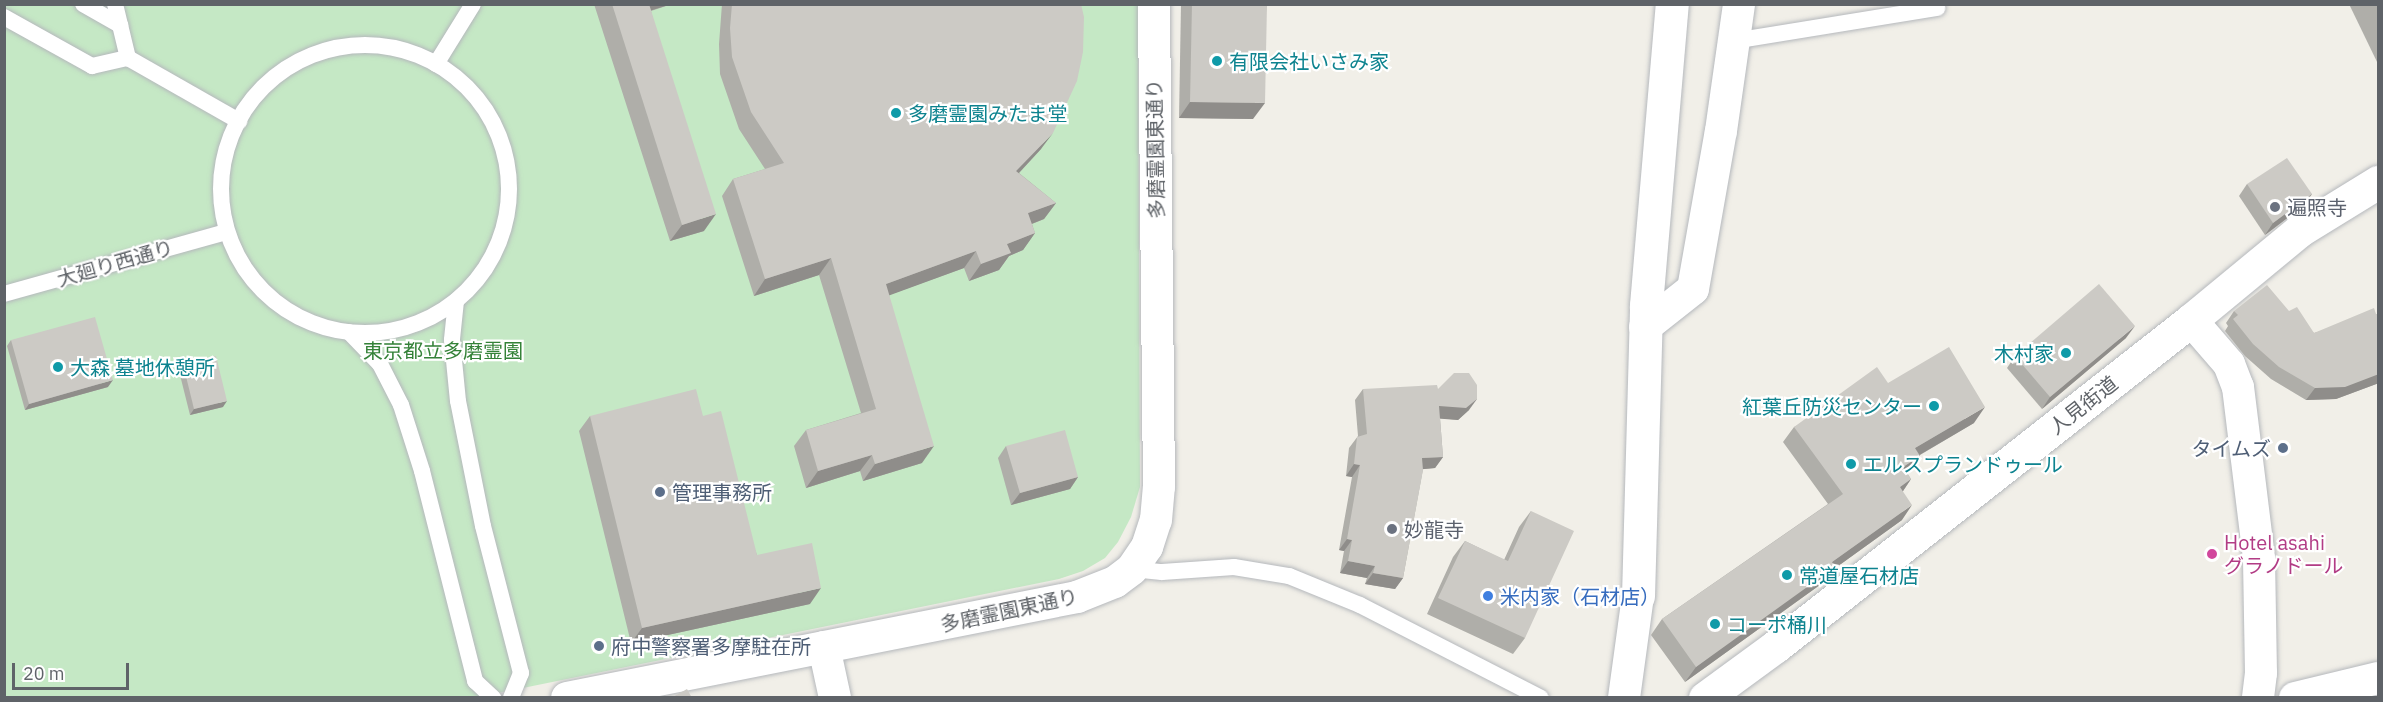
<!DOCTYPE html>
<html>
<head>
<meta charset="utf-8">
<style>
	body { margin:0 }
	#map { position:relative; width:2383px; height:702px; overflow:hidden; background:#f1efe8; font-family:"IBM Plex Sans","Noto Sans JP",sans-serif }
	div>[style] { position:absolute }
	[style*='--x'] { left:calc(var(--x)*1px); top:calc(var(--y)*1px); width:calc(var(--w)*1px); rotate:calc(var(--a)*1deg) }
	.green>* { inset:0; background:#c5e8c5 }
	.roads { filter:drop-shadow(0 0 2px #b5b8bc) drop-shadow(0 0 2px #b5b8bc) }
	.lane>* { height:16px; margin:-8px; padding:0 8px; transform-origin:8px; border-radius:8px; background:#fff }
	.lane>.ring { margin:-8px; padding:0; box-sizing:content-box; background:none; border:16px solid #fff; border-radius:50% }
	.street>* { height:32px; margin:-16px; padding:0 16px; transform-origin:16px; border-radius:16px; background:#fff }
	.secondary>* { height:33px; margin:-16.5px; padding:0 16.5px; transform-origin:16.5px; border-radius:16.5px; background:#fff }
	.wall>* { inset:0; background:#afaea9 }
	.shaded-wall>* { inset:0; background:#8f8d8a }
	.building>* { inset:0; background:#cccac5 }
	.dots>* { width:16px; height:16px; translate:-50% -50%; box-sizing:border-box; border:3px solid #fff; border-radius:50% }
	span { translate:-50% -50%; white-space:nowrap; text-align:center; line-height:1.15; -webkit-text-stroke:4.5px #fff; paint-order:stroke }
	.culture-label { font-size:20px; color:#0d838f }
	.left { translate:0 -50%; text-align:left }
	.right { translate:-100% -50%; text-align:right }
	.street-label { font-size:20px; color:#5f6368 }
	.worship-label { font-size:20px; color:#5b616d }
	.park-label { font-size:20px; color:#348238 }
	.service-label { font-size:20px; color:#4e5e75 }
	.hotel-label { font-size:20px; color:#b23c85 }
	.shop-label { font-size:20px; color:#366cbe }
	.frame { position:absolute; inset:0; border:6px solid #5f6368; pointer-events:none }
	.scale { position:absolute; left:12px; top:663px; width:117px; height:27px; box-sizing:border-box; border:3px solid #5f6368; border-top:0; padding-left:8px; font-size:18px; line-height:21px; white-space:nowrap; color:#5f6368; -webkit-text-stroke:4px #fff; paint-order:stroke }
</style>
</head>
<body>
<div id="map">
	<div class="green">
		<div style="clip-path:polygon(4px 5px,1138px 5px,1140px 487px,1131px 517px,1118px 542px,1105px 558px,1083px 571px,1059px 579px,478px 697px,5px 697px)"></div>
	</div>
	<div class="roads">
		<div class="lane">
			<div style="--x:83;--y:4;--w:43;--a:29.6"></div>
			<div style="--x:115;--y:4;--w:56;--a:76.5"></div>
			<div style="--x:4;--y:17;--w:101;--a:29.1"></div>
			<div style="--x:92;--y:66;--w:37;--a:-13"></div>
			<div style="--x:128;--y:58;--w:128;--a:29.6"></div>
			<div style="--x:1733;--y:41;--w:207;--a:-9.2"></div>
			<div class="ring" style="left:221px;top:45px;width:272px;height:272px"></div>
			<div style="--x:436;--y:64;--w:70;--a:-58.3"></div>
			<div style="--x:4;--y:294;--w:230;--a:-15.6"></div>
			<div style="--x:456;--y:301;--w:39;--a:96"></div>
			<div style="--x:452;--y:340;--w:61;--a:84.4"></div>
			<div style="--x:458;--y:401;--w:127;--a:78.7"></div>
			<div style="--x:483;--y:526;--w:152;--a:75.5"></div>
			<div style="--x:521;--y:673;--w:27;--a:112"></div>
			<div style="--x:349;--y:332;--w:45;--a:45.9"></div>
			<div style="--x:380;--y:364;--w:46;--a:62.9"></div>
			<div style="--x:401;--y:405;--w:69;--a:72.3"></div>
			<div style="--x:422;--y:471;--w:217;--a:75.8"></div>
			<div style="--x:475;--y:681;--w:25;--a:43"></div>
			<div style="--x:1132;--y:569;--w:30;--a:6"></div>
			<div style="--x:1162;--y:572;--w:72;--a:-4"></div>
			<div style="--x:1234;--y:567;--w:56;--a:9.3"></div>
			<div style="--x:1289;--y:576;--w:77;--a:22.2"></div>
			<div style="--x:1360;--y:605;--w:203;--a:27.2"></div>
		</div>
		<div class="street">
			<div style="--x:2191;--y:320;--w:58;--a:49.2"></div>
			<div style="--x:2229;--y:364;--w:25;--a:69"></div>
			<div style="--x:2238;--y:387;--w:173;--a:83"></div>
			<div style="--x:2259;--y:559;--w:114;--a:89"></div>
			<div style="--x:2261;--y:673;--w:25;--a:97"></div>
			<div style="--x:1645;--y:327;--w:61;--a:-38.4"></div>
			<div style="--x:1693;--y:289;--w:160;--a:-80"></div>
			<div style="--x:1721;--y:131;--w:128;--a:-81.9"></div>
			<div style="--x:824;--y:647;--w:52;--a:77.8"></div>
			<div style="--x:567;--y:698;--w:520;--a:-11.2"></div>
			<div style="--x:1077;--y:597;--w:41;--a:-21.5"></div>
			<div style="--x:1115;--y:582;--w:21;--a:-37"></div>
			<div style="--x:1132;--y:569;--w:27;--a:-56"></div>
			<div style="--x:1147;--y:547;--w:28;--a:-72"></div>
			<div style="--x:1156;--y:520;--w:33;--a:-85"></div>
			<div style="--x:1159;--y:487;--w:483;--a:-90.6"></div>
			<div style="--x:1624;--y:698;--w:103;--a:-82.2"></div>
			<div style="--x:2295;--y:698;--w:85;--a:-13.5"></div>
		</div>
		<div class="secondary">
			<div style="--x:1638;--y:596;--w:291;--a:-88.4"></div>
			<div style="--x:1646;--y:305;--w:302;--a:-85.1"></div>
			<div style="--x:1705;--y:698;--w:88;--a:-36.2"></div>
			<div style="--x:1776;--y:646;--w:528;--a:-38.15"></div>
			<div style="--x:2191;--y:320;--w:141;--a:-39.5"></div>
			<div style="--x:2300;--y:230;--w:92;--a:-31.6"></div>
		</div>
	</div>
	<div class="wall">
		<div style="clip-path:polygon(594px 4px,672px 4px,651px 11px,704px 231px,670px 241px)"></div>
		<div style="clip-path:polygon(722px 4px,1081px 4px,1041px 149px,1019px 173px,1056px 203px,1044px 219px,1032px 224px,1035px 233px,1023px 250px,1009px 256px,999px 270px,969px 281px,964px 268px,889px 295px,922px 463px,863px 481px,860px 471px,806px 488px,794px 446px,806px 430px,861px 413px,819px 275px,754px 296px,722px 196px,733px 179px,765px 169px,739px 129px,720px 74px,719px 44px)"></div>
		<div style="clip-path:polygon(1181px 4px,1267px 4px,1253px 119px,1179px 118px)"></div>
		<div style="clip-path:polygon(2349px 4px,2379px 4px,2379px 66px)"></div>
		<div style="clip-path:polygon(2247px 184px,2312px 194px,2303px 206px,2265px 235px,2239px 196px)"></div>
		<div style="clip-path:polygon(2234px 311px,2289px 311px,2314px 333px,2379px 314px,2379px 383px,2336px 399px,2306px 400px,2271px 379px,2245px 356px,2225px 331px,2228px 326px,2226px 323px)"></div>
		<div style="clip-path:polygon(2126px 338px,2042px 409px,2007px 368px,2015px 356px)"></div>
		<div style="clip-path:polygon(11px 340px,108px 387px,25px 410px,7px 346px)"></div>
		<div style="clip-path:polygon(183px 364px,223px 407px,190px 415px,179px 371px)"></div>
		<div style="clip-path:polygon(1888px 383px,1974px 423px,1920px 455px,1920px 456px,1910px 471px,1907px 473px,1911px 479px,1903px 491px,1902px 520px,1834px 569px,1824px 582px,1685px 682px,1651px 635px,1662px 619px,1828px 504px,1783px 442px,1794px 427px)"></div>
		<div style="clip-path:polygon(1363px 389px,1438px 389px,1469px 410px,1458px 420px,1440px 418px,1443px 457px,1435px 468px,1423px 469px,1403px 578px,1395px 589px,1365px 584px,1367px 578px,1340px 573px,1344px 551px,1339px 550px,1352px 477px,1346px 476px,1349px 448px,1358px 436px,1355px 400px)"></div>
		<div style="clip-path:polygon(590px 416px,703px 416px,757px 555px,810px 604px,631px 643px,579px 431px)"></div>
		<div style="clip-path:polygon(1006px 446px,1078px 477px,1070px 489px,1011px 505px,998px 458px)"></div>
		<div style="clip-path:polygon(1531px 511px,1525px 638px,1513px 654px,1427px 614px,1453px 557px,1465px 541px,1504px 560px,1519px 527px)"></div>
	</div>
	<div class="shaded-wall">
		<div style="clip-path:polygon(643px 4px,672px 4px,636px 15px)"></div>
		<div style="clip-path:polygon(1190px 102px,1265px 103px,1253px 119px,1179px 118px)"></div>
		<div style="clip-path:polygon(1053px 133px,1041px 149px,1005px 188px,1016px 171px)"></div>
		<div style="clip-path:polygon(2312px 194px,2303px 206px,2265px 235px,2273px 223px)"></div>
		<div style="clip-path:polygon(1056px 203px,1044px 219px,1016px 230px,1028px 213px)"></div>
		<div style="clip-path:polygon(716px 214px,704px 231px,670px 241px,682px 225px)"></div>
		<div style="clip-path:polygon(1035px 233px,1023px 250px,1009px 256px,999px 270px,969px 281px,981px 264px,1007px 244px)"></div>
		<div style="clip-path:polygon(976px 251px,964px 268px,874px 301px,886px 284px)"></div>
		<div style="clip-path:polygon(831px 258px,819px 275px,754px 296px,765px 279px)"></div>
		<div style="clip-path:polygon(2135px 326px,2126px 338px,2042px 409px,2050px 397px)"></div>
		<div style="clip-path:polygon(2379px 374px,2379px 383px,2336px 399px,2306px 400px,2315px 388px)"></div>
		<div style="clip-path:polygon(113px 380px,108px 387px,25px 410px,29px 404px)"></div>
		<div style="clip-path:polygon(1477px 399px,1469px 410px,1458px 420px,1431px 418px,1439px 406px)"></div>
		<div style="clip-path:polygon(227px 401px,223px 407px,190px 415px,194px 409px)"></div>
		<div style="clip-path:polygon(1985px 407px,1974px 423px,1904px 464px,1915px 448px)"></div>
		<div style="clip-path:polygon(934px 446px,922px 463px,863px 481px,875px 464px)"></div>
		<div style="clip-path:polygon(872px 455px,860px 471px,806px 488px,818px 471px)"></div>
		<div style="clip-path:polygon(1920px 456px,1910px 471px,1893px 483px,1903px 467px)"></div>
		<div style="clip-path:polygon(1443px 457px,1435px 468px,1414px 470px,1422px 458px)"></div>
		<div style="clip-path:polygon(1354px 464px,1360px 465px,1352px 477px,1346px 476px)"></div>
		<div style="clip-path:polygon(1078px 477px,1070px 489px,1011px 505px,1020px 493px)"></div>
		<div style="clip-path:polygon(1911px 479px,1901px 494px,1900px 487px)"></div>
		<div style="clip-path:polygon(1912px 505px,1902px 520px,1834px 569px,1824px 582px,1685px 682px,1696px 667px,1832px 562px)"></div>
		<div style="clip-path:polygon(1347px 539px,1352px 540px,1344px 551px,1339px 550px)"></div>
		<div style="clip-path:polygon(1348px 561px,1375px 566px,1367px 578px,1340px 573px)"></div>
		<div style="clip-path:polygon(1373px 573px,1403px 578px,1395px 589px,1365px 584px)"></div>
		<div style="clip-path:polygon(821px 588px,810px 604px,631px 643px,642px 628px)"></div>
	</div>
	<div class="building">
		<div style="clip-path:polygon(612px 4px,649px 4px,716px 214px,682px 225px)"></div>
		<div style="clip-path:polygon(732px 4px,1081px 4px,1084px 17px,1083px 52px,1077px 81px,1053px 133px,1016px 171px,1056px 203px,1028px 213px,1035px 233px,1007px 244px,1011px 253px,981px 264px,976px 251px,886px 284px,934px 446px,875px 464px,872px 455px,818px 471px,806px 430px,876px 409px,831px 258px,765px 279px,733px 179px,784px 163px,751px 112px,732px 57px,730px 28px)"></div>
		<div style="clip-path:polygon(1192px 4px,1267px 4px,1265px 103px,1190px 102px)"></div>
		<div style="clip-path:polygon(2287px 158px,2312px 194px,2273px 223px,2247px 184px)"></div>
		<div style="clip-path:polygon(2099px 284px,2135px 326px,2050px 397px,2015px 356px)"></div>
		<div style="clip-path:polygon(2267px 285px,2289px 311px,2297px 307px,2314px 333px,2374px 308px,2376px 314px,2379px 314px,2379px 374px,2345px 387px,2315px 388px,2279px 367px,2253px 344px,2233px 319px,2238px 315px,2234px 311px)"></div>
		<div style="clip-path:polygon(95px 317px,113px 380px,29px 404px,11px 340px)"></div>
		<div style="clip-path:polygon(1949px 347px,1985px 407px,1915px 448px,1920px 456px,1903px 467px,1911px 479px,1900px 487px,1912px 505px,1832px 562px,1835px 567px,1696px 667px,1662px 619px,1843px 494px,1794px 427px,1877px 367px,1888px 383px)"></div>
		<div style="clip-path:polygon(216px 356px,227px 401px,194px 409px,183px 364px)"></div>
		<div style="clip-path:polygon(1454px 373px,1469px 373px,1477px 385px,1477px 399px,1466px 408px,1439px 406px,1443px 457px,1422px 458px,1423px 470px,1403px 578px,1373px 573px,1375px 566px,1348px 561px,1352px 540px,1347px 539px,1360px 465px,1354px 464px,1357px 437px,1367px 434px,1363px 389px,1437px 385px,1438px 389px)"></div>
		<div style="clip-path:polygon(696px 389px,703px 416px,721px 411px,757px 555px,812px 543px,821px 588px,642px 628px,590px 416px)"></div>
		<div style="clip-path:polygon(1065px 430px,1078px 477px,1020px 493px,1006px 446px)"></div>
		<div style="clip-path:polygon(1531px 511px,1574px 531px,1525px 638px,1438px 598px,1465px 541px,1508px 561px)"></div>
		<div style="clip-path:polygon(687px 689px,692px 698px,671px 698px)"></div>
	</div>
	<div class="dots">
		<div style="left:1217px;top:61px;background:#0f9aa8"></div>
		<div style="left:896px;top:113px;background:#0f9aa8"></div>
		<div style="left:2275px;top:207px;background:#6b7280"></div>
		<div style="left:2066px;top:353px;background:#0f9aa8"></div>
		<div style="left:58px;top:367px;background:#0f9aa8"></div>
		<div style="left:1934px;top:406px;background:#0f9aa8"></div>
		<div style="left:2283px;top:448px;background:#5c6f8a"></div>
		<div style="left:1851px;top:464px;background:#0f9aa8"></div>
		<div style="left:660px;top:492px;background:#5c6f8a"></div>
		<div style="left:1392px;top:529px;background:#6b7280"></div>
		<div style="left:2212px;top:554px;background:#d1479c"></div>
		<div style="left:1787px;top:575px;background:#0f9aa8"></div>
		<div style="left:1488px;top:596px;background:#3f7fe0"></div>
		<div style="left:1715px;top:624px;background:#0f9aa8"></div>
		<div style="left:599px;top:646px;background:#5c6f8a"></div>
	</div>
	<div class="culture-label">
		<span class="left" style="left:1229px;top:61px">有限会社いさみ家</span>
		<span class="left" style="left:908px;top:113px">多磨霊園みたま堂</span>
		<span class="right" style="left:2054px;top:353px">木村家</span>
		<span class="left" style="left:70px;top:367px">大森 墓地休憩所</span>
		<span class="right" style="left:1922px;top:406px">紅葉丘防災センター</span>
		<span class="left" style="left:1863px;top:464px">エルスプランドゥール</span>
		<span class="left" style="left:1799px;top:575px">常道屋石材店</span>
		<span class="left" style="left:1727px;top:624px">コーポ桶川</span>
	</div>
	<div class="street-label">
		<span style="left:1155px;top:149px;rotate:-91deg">多磨霊園東通り</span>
		<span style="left:115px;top:263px;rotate:-16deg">大廻り西通り</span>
		<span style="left:2083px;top:405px;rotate:-38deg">人見街道</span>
		<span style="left:1009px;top:610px;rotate:-12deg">多磨霊園東通り</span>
	</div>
	<div class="worship-label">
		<span class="left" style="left:2287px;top:207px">遍照寺</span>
		<span class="left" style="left:1404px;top:529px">妙龍寺</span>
	</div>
	<div class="park-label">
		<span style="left:443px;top:350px">東京都立多磨霊園</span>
	</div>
	<div class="service-label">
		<span class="right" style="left:2271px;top:448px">タイムズ</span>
		<span class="left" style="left:672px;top:492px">管理事務所</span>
		<span class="left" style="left:611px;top:646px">府中警察署多摩駐在所</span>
	</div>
	<div class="hotel-label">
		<span class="left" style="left:2224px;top:554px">Hotel asahi<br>グラノドール</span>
	</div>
	<div class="shop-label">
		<span class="left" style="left:1500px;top:596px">米内家（石材店）</span>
	</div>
	<div class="frame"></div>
	<div class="scale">20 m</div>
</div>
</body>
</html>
